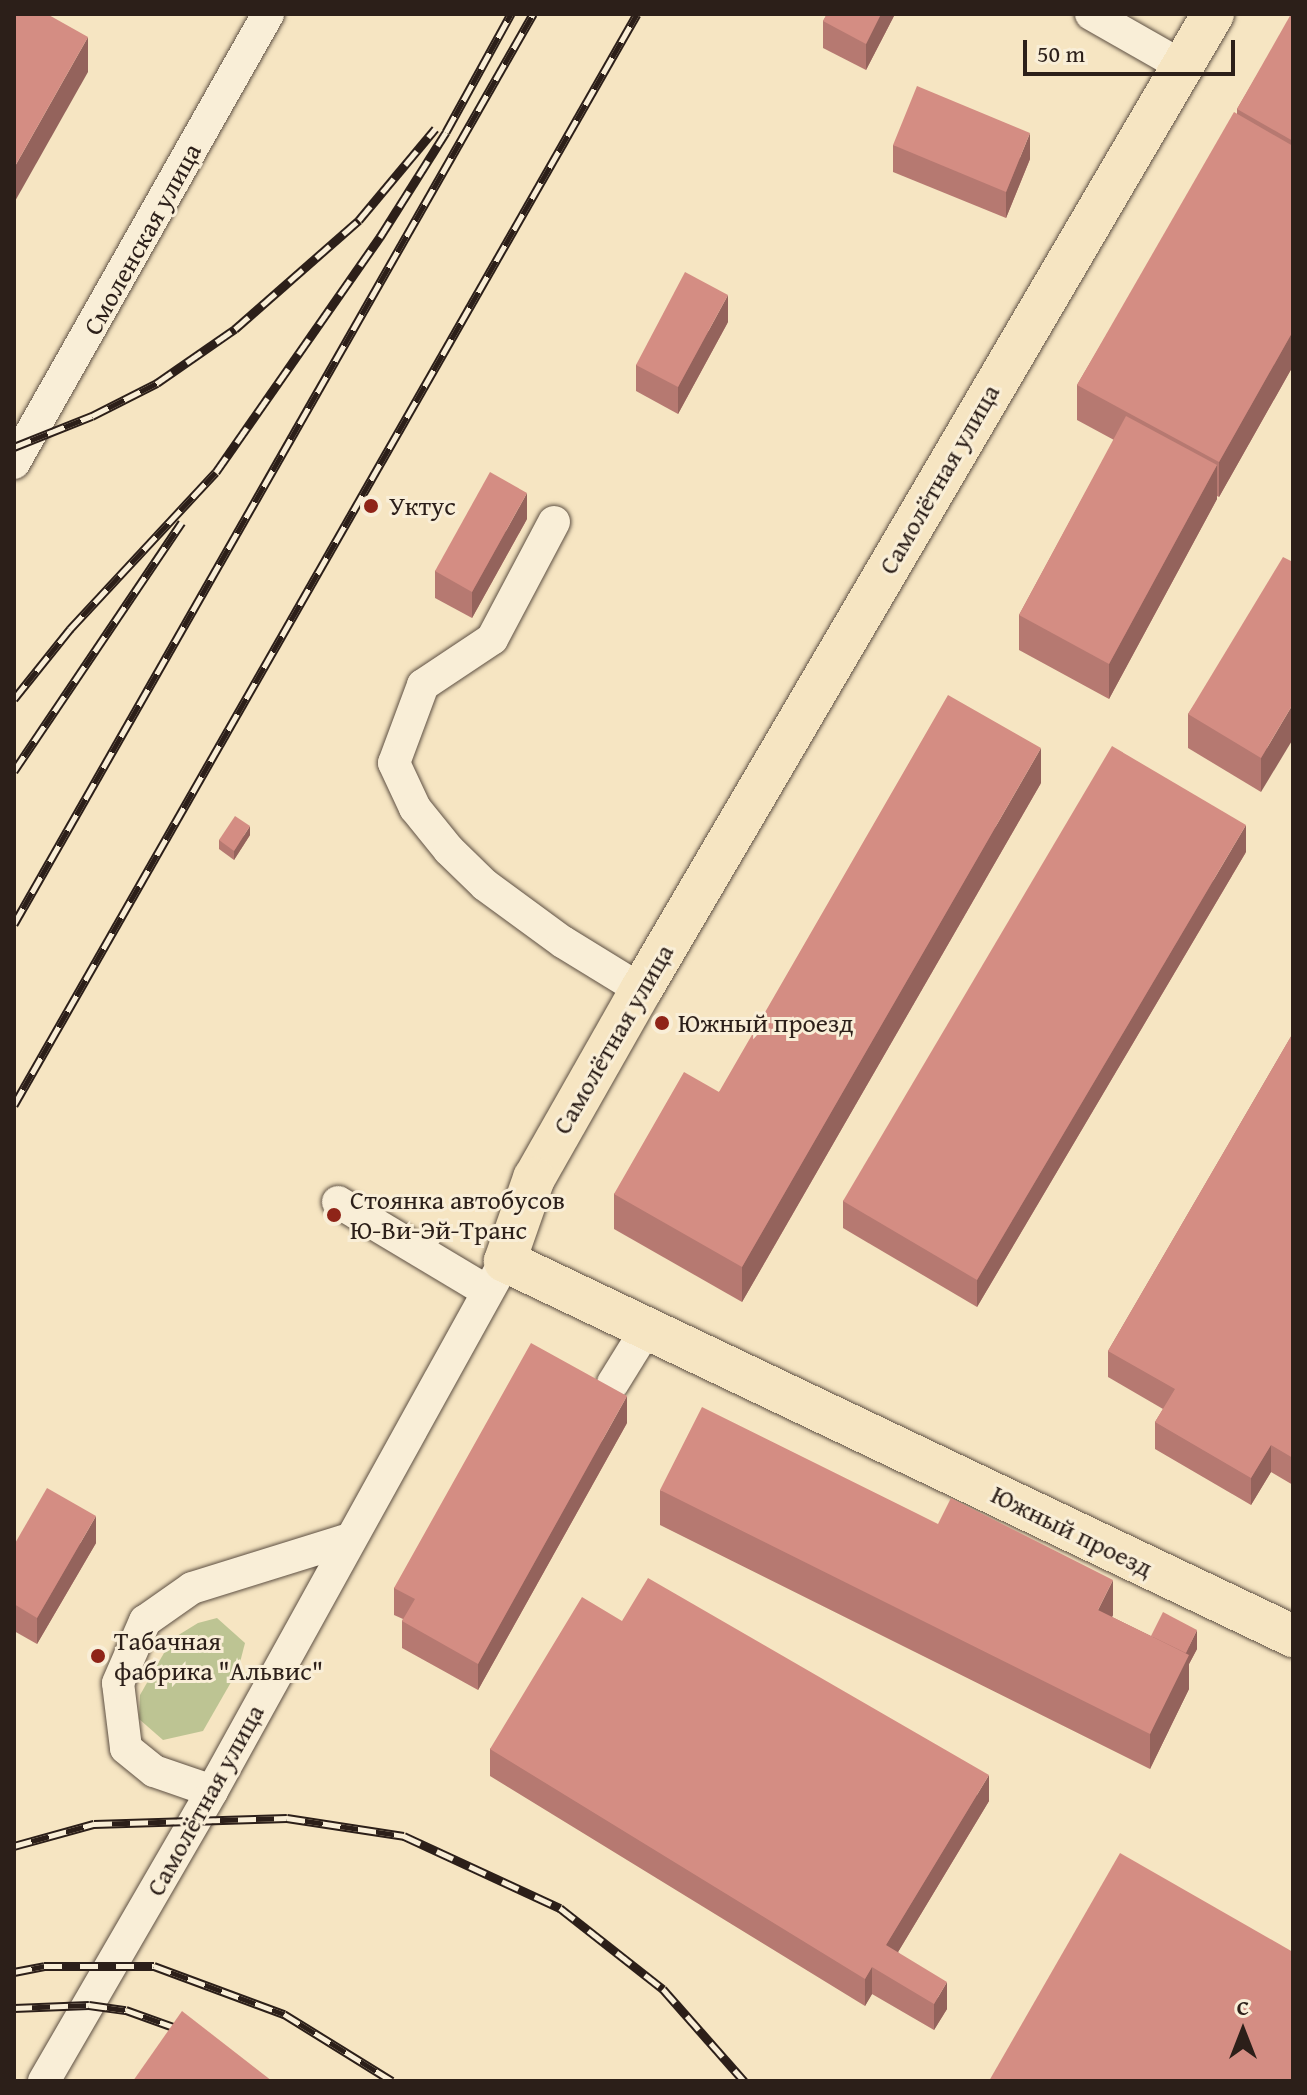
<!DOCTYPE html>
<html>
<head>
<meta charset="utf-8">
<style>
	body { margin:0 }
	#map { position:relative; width:1307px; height:2095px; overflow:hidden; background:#f6e5c2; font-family:"Gentium Book Plus",serif }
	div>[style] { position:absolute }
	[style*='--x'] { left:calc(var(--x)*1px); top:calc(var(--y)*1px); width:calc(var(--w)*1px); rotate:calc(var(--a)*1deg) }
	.green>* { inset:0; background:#bdc493 }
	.roads { filter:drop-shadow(0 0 2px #5e5043) drop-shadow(0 0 2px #5e5043) }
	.minor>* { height:32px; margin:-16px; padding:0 16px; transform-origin:16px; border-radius:16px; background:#f9eed7 }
	.major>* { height:42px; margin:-21px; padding:0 21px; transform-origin:21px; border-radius:21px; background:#f6e5c2 }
	.rail>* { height:9px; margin-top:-4.5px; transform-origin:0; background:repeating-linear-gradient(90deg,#f9eed7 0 18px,#2c1f19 0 36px); box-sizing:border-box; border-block:2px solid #2c1f19 }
	.wall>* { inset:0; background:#b67971 }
	.shaded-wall>* { inset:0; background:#94635c }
	.building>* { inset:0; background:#d48d83 }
	.dots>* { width:22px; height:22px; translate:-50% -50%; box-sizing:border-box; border:4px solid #f9eed7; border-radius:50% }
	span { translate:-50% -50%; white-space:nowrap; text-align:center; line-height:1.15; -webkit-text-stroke:6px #f9eed7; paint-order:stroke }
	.street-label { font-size:26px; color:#2c1f19 }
	.poi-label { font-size:26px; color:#2c1f19 }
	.left { translate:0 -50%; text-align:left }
	.frame { position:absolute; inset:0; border:16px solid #2c1f19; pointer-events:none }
	.north { position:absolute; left:1203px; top:1991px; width:80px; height:80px; -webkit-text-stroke:6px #f9eed7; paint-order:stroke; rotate:0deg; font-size:22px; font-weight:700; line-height:32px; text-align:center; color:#2c1f19 }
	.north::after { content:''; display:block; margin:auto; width:28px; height:36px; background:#2c1f19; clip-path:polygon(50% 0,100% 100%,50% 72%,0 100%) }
	.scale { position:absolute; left:1023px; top:40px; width:212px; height:36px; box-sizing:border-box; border:4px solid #2c1f19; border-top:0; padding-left:10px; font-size:24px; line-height:28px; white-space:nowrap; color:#2c1f19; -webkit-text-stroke:6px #f9eed7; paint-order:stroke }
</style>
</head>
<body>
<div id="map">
	<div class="green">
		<div style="clip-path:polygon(217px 1618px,245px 1643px,238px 1670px,203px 1731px,163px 1740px,139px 1719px,140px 1695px,172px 1639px,198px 1623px)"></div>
	</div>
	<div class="roads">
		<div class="minor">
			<div style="--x:1091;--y:14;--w:105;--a:29.7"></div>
			<div style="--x:14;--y:463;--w:516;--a:-60.5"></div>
			<div style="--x:554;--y:522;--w:132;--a:117.9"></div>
			<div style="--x:492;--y:639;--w:83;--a:146.3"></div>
			<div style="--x:423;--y:685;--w:83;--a:110.4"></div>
			<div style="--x:394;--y:763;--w:50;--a:65"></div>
			<div style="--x:415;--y:808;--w:54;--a:51"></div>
			<div style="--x:449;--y:850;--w:50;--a:44.2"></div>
			<div style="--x:485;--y:885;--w:97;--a:36.2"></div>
			<div style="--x:563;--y:942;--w:92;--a:31.6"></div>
			<div style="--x:338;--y:1202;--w:174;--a:30.9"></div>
			<div style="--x:613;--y:1383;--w:65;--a:-58.3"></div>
			<div style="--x:212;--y:1791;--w:61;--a:-161"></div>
			<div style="--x:154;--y:1771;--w:36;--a:-141"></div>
			<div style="--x:126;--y:1748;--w:65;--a:-97"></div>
			<div style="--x:118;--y:1683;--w:68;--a:-66.5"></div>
			<div style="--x:145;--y:1621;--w:57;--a:-35.1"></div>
			<div style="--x:192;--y:1588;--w:164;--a:-17.3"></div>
			<div style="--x:44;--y:2081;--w:335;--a:-59.9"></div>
			<div style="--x:212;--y:1791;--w:606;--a:-61.06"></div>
		</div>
		<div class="major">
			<div style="--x:1213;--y:14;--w:1131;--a:120.37"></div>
			<div style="--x:641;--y:990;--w:216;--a:119.6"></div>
			<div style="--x:534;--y:1178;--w:88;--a:109.3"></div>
			<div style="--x:505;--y:1261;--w:873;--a:25.45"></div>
		</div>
	</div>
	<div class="rail">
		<div style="--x:14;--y:447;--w:84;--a:-21.7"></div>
		<div style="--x:92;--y:416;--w:73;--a:-26.9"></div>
		<div style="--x:157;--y:383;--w:95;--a:-34.7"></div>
		<div style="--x:235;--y:329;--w:165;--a:-41.3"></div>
		<div style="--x:359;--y:220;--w:119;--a:-50.1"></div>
		<div style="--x:14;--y:699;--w:90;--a:-51.3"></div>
		<div style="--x:70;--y:629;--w:214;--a:-47.1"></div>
		<div style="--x:216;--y:472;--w:287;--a:-55.1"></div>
		<div style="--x:380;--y:237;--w:124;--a:-57.8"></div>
		<div style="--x:446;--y:132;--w:135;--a:-61.2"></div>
		<div style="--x:14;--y:771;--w:300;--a:-56"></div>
		<div style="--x:14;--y:924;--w:1048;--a:-60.3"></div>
		<div style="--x:14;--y:1105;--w:1256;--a:-60.27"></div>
		<div style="--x:14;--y:1846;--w:83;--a:-15.4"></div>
		<div style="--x:94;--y:1824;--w:193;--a:-1.8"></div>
		<div style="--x:287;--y:1818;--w:118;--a:8.7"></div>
		<div style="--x:404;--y:1836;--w:172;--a:24.8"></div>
		<div style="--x:560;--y:1908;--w:131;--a:38.2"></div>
		<div style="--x:663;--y:1989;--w:123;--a:48.6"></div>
		<div style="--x:14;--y:1972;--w:31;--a:-11"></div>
		<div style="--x:44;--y:1966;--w:110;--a:0"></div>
		<div style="--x:154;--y:1966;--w:139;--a:20.3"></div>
		<div style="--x:284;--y:2014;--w:127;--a:31.8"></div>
		<div style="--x:14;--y:2008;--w:75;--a:-2.3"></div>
		<div style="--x:89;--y:2005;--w:37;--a:8"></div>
		<div style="--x:126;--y:2010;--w:71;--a:19.7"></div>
	</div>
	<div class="wall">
		<div style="clip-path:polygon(827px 14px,895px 14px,866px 70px,823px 48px,823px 21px)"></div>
		<div style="clip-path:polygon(1293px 14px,1293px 366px,1219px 497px,1217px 496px,1217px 499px,1109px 699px,1019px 650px,1019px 615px,1114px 440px,1077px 420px,1077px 385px,1237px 114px,1237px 109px)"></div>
		<div style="clip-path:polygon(893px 145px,1030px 159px,1006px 218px,893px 172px)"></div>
		<div style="clip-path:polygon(728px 322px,678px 414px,636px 391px,636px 365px)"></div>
		<div style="clip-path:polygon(527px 519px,472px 618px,435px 598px,435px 571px)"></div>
		<div style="clip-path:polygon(1293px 562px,1261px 792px,1188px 748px,1188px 714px)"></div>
		<div style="clip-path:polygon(1041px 783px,742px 1302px,614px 1229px,614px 1194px,719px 1092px)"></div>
		<div style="clip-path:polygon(250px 835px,234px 860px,219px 849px,219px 840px)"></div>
		<div style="clip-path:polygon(1246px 852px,977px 1307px,843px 1228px,843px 1201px)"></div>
		<div style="clip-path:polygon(1293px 1033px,1293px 1485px,1271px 1472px,1251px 1505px,1155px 1449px,1155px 1422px,1163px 1409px,1108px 1377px,1108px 1351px)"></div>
		<div style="clip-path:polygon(627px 1423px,478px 1690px,402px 1648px,402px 1621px,403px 1619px,394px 1615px,394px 1588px)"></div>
		<div style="clip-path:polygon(660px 1490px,1113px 1615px,1112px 1617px,1151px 1636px,1197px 1649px,1189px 1664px,1189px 1689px,1150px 1769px,660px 1525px)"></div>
		<div style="clip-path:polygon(96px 1543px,37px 1644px,14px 1631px,14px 1545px)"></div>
		<div style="clip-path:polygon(622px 1621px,989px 1801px,898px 1952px,947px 2009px,934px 2030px,872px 1994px,865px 2006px,490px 1776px,490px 1749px)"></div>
	</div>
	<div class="shaded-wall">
		<div style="clip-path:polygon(881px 14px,895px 14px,866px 70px,866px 44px)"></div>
		<div style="clip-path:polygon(88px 37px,88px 72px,14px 203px,14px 168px)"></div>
		<div style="clip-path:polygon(1030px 133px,1030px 159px,1006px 218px,1006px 192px)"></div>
		<div style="clip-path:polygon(728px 295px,728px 322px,678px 414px,678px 387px)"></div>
		<div style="clip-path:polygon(1293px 331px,1293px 366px,1219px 497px,1219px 462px)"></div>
		<div style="clip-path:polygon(1217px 465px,1217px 499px,1109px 699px,1109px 664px)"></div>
		<div style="clip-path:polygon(527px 493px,527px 519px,472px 618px,472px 592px)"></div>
		<div style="clip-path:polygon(1293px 704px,1293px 739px,1261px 792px,1261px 758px)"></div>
		<div style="clip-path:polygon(1041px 748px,1041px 783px,742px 1302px,742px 1267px)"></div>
		<div style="clip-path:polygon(1246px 825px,1246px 852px,977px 1307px,977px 1280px)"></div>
		<div style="clip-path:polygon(250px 826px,250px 835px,234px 860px,234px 851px)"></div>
		<div style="clip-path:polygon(627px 1396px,627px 1423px,478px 1690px,478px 1664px)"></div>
		<div style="clip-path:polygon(1271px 1445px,1271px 1472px,1251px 1505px,1251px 1478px)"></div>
		<div style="clip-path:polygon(96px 1516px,96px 1543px,37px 1644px,37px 1618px)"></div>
		<div style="clip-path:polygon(1113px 1580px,1113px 1615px,1098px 1644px,1098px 1610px)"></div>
		<div style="clip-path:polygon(1197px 1630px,1197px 1649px,1189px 1664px,1189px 1689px,1150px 1769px,1150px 1734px,1181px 1662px)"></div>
		<div style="clip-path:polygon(989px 1775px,989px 1801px,886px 1972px,886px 1945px)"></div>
		<div style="clip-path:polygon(872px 1967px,872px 1994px,865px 2006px,865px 1979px)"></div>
		<div style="clip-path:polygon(947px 1982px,947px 2009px,934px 2030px,934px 2004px)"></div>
	</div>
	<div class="building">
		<div style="clip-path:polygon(14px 14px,47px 14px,88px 37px,14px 168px)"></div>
		<div style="clip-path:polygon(827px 14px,881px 14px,866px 44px,823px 21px)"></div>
		<div style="clip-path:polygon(1291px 14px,1293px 14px,1293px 141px,1237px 109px)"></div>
		<div style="clip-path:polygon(917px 86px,1030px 133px,1006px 192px,893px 145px)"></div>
		<div style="clip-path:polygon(1234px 112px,1293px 146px,1293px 331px,1219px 462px,1077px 385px)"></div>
		<div style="clip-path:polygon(685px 272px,728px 295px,678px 387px,636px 365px)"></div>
		<div style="clip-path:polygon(1126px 416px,1217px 465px,1109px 664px,1019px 615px)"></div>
		<div style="clip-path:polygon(490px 472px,527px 493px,472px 592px,435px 571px)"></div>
		<div style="clip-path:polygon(1283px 557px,1293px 562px,1293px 704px,1261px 758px,1188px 714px)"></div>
		<div style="clip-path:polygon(948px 695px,1041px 748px,742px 1267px,614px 1194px,684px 1072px,719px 1092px)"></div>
		<div style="clip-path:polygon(1112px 746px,1246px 825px,977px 1280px,843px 1201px)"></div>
		<div style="clip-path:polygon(235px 816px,250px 826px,234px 851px,219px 840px)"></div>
		<div style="clip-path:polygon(1293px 1033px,1293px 1458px,1271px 1445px,1251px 1478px,1155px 1422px,1175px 1389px,1108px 1351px)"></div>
		<div style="clip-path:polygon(531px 1343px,627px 1396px,478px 1664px,402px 1621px,415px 1599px,394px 1588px)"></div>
		<div style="clip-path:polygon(702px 1407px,938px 1524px,951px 1498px,1113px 1580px,1098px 1610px,1189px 1655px,1150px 1734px,660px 1490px)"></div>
		<div style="clip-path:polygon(47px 1488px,96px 1516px,37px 1618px,14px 1604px,14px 1545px)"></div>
		<div style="clip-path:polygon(648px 1578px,989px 1775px,886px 1945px,947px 1982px,934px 2004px,872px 1967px,865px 1979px,490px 1749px,582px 1597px,622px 1621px)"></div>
		<div style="clip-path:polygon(1163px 1612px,1197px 1630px,1186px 1653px,1151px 1636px)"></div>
		<div style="clip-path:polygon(1120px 1853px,1293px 1952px,1293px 2081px,989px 2081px)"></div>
		<div style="clip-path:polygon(182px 2011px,272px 2081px,133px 2081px)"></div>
	</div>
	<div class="dots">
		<div style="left:371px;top:506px;background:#8f2418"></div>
		<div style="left:662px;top:1023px;background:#8f2418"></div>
		<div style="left:334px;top:1215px;background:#8f2418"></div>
		<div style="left:98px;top:1656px;background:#8f2418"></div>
	</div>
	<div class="street-label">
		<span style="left:142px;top:239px;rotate:-61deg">Смоленская улица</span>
		<span style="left:939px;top:479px;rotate:-60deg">Самолётная улица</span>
		<span style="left:613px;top:1039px;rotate:-60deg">Самолётная улица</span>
		<span style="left:1072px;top:1531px;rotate:26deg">Южный проезд</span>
		<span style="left:205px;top:1800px;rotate:-61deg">Самолётная улица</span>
	</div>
	<div class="poi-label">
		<span class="left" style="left:389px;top:506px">Уктус</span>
		<span class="left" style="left:678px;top:1023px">Южный проезд</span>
		<span class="left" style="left:350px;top:1215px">Стоянка автобусов<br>Ю-Ви-Эй-Транс</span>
		<span class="left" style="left:114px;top:1656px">Табачная<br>фабрика "Альвис"</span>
	</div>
	<div class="frame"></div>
	<div class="north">С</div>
	<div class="scale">50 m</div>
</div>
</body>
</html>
